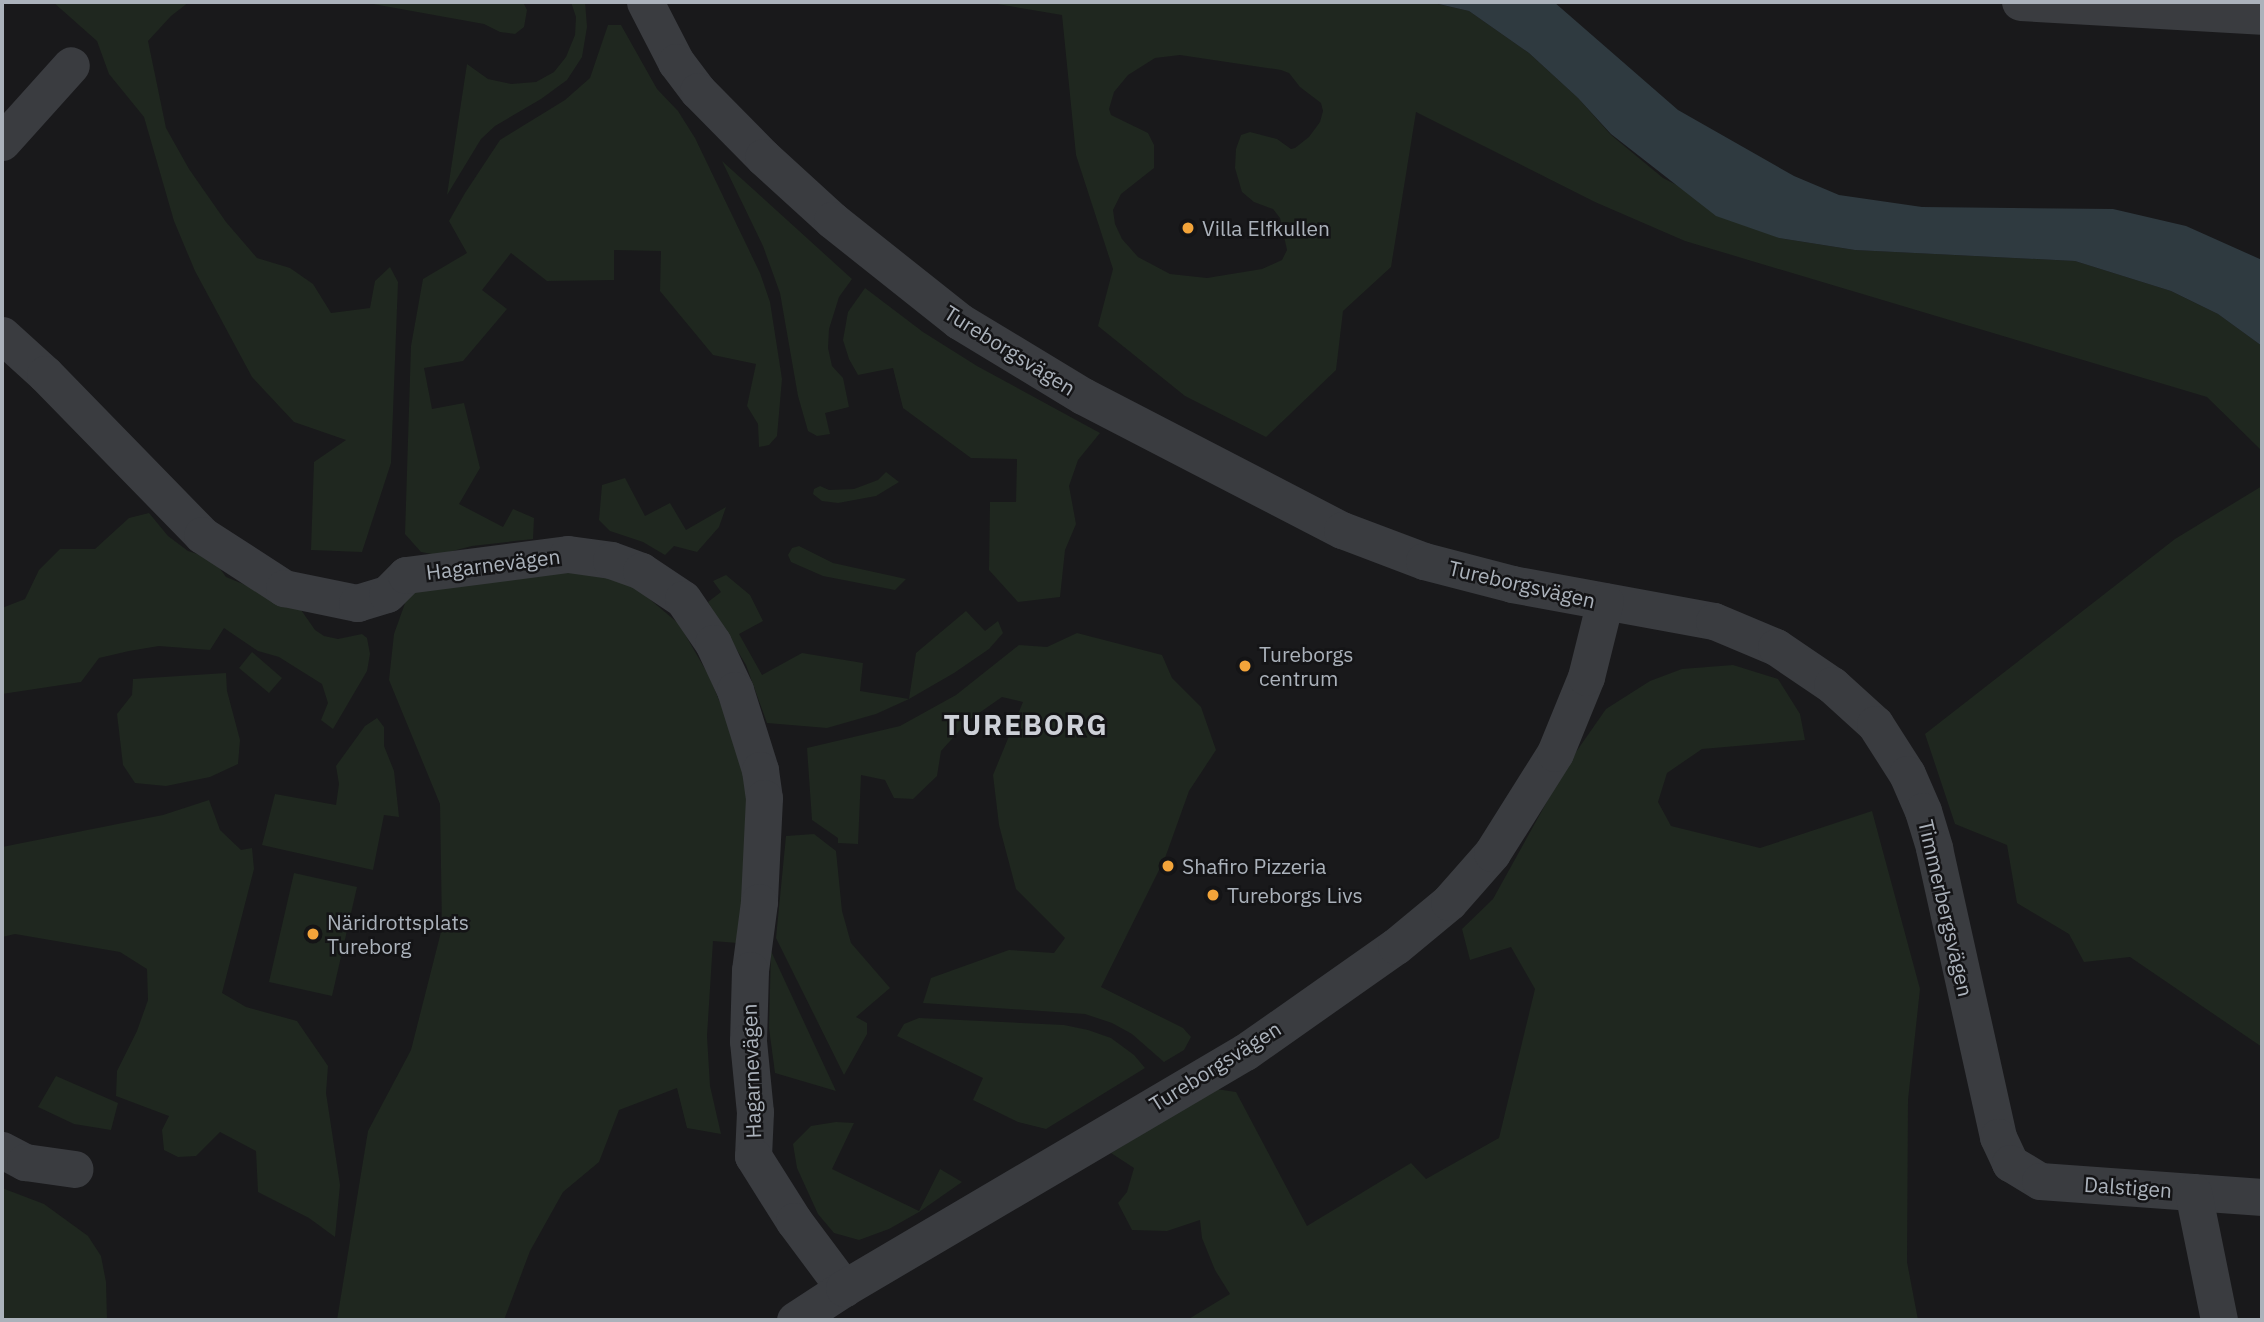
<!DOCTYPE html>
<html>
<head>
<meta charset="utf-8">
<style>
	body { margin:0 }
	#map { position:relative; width:2264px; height:1322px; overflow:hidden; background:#19191b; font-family:"IBM Plex Sans",sans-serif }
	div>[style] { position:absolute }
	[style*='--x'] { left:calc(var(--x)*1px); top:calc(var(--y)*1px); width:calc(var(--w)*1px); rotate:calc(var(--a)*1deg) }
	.green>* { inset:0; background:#1f271f }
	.water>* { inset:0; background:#2f3a40 }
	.minor>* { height:37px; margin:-18.5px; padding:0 18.5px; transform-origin:18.5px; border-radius:18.5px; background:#3a3c40 }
	.tertiary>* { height:38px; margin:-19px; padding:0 19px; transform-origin:19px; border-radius:19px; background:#3a3c40 }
	.dots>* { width:19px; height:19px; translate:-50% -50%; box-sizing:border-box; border:4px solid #141416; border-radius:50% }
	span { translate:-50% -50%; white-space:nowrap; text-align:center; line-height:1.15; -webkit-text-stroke:5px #141416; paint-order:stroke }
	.poi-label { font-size:21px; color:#abb2bb }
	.left { translate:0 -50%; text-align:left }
	.street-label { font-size:21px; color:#abb2bb }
	.district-label { font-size:28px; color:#cdd0d7; font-weight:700; letter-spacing:2px }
	.frame { position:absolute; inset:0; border:4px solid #abb2bb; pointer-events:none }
</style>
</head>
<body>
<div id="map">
	<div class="green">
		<div style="clip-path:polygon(53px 2px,189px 2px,171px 16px,148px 41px,166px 128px,189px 169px,226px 222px,257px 258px,290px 268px,313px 284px,331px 313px,370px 308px,375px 281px,390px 267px,398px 282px,391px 463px,362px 552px,311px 550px,314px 462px,346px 440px,294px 422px,252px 377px,195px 271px,174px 221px,144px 117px,109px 74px,97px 41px)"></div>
		<div style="clip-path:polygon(362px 2px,523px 2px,527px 10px,524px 27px,515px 34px,500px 32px,484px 24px)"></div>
		<div style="clip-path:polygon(571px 2px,585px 2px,587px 27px,582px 57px,567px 80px,541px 99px,495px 126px,481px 139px,447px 195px,467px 64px,488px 79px,511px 84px,536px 82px,554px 72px,566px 57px,575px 35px,576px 17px)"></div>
		<div style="clip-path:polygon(evenodd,985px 2px,1429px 2px,1469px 11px,1529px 53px,1578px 98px,1611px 135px,1663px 178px,1779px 238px,1855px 250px,2075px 261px,2171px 291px,2218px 314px,2262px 346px,2262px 451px,2207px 397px,1685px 241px,1595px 202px,1416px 112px,1391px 267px,1343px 311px,1336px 370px,1266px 437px,1185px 396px,1098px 326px,1113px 269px,1076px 155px,1062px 15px,985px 2px,1180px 55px,1281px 70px,1289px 73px,1300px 87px,1321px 103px,1323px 111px,1320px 122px,1309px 137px,1295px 148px,1291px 149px,1277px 139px,1250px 132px,1241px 135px,1236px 149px,1235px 168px,1242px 192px,1254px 202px,1273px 209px,1280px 218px,1287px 250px,1282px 260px,1262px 269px,1207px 278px,1170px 274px,1138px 257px,1122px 239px,1115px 224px,1113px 210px,1121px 194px,1154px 168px,1154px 145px,1148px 133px,1111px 115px,1109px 109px,1114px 92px,1128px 75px,1155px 58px,1180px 55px)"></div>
		<div style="clip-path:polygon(608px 25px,621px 25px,657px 89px,678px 111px,695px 138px,760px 273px,770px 302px,782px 379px,777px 436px,769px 445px,759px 447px,758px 424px,747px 406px,756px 364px,713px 355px,660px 291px,661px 251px,614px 250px,614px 280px,547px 281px,511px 253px,482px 290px,507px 309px,463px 361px,424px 368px,432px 409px,464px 403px,480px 468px,459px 504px,503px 527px,513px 509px,534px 518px,533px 539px,472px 546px,437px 555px,421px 552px,405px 534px,411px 346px,423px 279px,467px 253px,449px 221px,465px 193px,500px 140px,565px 100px,590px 78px)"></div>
		<div style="clip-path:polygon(722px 161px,852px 279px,839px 297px,829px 329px,828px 348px,832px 366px,843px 378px,849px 407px,825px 413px,830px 434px,817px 436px,808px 431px,798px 396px,780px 293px,763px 246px)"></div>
		<div style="clip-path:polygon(865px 288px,923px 332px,977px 366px,1100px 433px,1078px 460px,1069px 486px,1076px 524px,1065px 550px,1060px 597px,1018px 602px,989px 570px,990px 502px,1016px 502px,1017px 459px,971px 458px,903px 408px,893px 368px,858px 375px,849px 359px,843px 340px,848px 312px)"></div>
		<div style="clip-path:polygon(886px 472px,899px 482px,876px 496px,838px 503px,822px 501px,813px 494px,814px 489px,820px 486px,829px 490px,854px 489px,878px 480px)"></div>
		<div style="clip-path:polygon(625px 478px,645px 516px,670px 503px,686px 530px,726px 507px,719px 527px,697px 552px,674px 546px,665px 555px,643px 542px,610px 531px,599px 520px,602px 485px)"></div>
		<div style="clip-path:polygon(2262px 486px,2262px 1047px,2130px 957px,2084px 962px,2069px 934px,2017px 903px,2007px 845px,1955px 824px,1925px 734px,2175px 539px)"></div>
		<div style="clip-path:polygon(149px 513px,168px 536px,188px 551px,213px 559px,226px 577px,299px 607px,315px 630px,324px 636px,338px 639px,362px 634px,367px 638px,370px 654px,367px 671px,333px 729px,321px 720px,328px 703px,322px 684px,279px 657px,258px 651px,224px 628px,210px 650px,159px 646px,129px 651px,99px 658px,81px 682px,2px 694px,2px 608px,25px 599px,39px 570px,60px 549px,95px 549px,129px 518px)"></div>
		<div style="clip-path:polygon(799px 546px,833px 563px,906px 579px,895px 590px,823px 576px,791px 562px,788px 555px,792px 548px)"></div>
		<div style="clip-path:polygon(559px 565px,626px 579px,679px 624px,709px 676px,734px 736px,752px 808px,738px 943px,713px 941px,707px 1036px,710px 1086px,721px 1134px,687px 1128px,677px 1088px,619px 1110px,599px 1162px,563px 1192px,530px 1251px,504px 1320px,337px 1320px,368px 1131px,411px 1050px,442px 928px,440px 804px,389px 680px,394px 634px,409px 592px)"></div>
		<div style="clip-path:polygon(726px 575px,750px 595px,763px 621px,739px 634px,762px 675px,802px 653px,863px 663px,860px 691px,909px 699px,916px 653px,966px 611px,985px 631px,998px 621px,1003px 633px,989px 649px,954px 673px,909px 699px,876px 714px,827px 728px,767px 723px,746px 665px,708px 602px,721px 592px,713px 581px)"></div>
		<div style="clip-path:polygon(1077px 633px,1162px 655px,1172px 678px,1201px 707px,1216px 750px,1189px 791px,1165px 858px,1101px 987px,1183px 1028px,1191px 1037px,1184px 1050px,1164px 1062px,1132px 1034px,1112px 1023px,1085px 1014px,923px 1003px,931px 978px,1009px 950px,1054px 953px,1065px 938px,1016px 889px,999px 825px,993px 775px,1023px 702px,1002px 697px,969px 720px,941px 751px,937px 776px,913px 799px,894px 798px,885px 780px,861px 775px,858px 844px,838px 843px,838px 838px,812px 820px,807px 748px,900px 726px,956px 695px,1019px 645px,1047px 647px)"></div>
		<div style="clip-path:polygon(252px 652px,282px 678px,269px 693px,239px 668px)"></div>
		<div style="clip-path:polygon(1733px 665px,1778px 679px,1800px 714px,1805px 740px,1702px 749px,1667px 773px,1658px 802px,1671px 826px,1760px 848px,1872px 811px,1920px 989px,1908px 1100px,1907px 1262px,1918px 1320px,1187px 1320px,1230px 1294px,1215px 1270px,1202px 1238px,1200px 1220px,1167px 1231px,1132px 1230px,1118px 1203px,1127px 1192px,1134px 1168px,1111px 1153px,1216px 1089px,1236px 1092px,1307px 1226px,1411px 1163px,1426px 1179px,1499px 1138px,1535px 989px,1511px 947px,1470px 960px,1462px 929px,1493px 899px,1569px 762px,1606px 709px,1650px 681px,1682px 669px)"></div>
		<div style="clip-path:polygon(226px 673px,227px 691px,240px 740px,238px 764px,210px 777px,166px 786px,135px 783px,123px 765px,117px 714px,132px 695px,133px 679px)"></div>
		<div style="clip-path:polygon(377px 718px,384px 727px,384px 746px,394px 771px,399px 817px,384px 815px,373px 870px,262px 845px,275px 794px,336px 805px,339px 784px,336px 766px,365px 726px)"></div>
		<div style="clip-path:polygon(209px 800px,220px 830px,241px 850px,252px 848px,254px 869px,222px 993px,246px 1007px,297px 1021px,328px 1066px,326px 1093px,340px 1185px,335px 1237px,309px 1218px,258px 1192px,256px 1151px,220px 1132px,196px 1156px,178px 1157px,164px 1150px,162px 1130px,169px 1116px,116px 1096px,117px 1071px,137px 1031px,148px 1000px,147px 969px,120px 952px,15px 934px,2px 937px,2px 847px,163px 815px)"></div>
		<div style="clip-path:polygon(814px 834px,836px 851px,842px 911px,851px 943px,890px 988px,856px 1017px,867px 1023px,867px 1034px,844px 1075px,776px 938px,786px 836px)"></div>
		<div style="clip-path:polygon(294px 873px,357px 887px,332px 996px,269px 982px)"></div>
		<div style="clip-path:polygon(771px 951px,836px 1091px,775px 1073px,769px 1028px)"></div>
		<div style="clip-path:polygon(919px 1018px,1064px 1025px,1088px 1030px,1111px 1038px,1134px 1055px,1145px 1068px,1046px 1129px,1018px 1122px,973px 1100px,983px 1078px,897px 1036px,904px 1024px)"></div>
		<div style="clip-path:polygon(56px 1076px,118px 1103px,111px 1130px,74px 1124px,38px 1107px)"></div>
		<div style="clip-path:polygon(836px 1122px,854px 1123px,832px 1169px,919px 1211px,940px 1169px,962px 1182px,919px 1212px,889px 1229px,859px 1240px,834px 1233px,818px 1214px,797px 1168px,793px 1144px,811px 1126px)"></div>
		<div style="clip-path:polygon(2px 1188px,44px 1204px,88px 1236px,101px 1256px,106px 1282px,107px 1320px,2px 1320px)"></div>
	</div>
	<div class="water">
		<div style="clip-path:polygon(1430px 2px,1554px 2px,1678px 110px,1794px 176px,1839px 195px,1922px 207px,2113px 209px,2186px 226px,2262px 260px,2262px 346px,2218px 314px,2171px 291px,2075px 261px,1855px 250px,1779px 238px,1716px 216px,1611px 134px,1578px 98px,1529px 53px,1469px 11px)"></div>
	</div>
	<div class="minor">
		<div style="--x:645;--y:2;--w:68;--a:62.7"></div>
		<div style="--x:676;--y:62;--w:36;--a:53"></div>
		<div style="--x:698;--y:91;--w:93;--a:45.4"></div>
		<div style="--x:763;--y:157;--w:93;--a:42.4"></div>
		<div style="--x:832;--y:220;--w:162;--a:38.5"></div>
		<div style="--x:959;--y:321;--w:145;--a:31.2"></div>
		<div style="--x:1083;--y:396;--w:292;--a:27.4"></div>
		<div style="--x:1342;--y:530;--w:88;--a:20.7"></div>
		<div style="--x:1424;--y:561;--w:91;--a:14.6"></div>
		<div style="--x:1512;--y:584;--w:205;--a:10.4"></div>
		<div style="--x:1714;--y:621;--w:67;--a:22.8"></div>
		<div style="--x:1776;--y:647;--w:68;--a:34.2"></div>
		<div style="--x:1832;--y:685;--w:58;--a:42.2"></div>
		<div style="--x:1875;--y:724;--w:59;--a:57.4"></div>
		<div style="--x:1907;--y:774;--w:40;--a:66.6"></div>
		<div style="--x:1923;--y:811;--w:39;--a:73"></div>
		<div style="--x:1934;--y:848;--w:296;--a:77.5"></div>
		<div style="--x:1998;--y:1137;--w:29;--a:65"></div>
		<div style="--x:2010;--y:1163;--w:35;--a:31"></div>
		<div style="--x:2040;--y:1181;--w:223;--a:4.1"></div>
		<div style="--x:2;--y:142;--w:103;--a:-48.1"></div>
		<div style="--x:2;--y:335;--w:58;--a:42.2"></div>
		<div style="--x:45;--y:374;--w:225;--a:45.7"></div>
		<div style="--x:202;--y:535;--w:98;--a:32.9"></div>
		<div style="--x:284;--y:588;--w:75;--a:11.6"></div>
		<div style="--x:357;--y:603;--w:31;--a:-17"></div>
		<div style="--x:387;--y:594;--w:27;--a:-45"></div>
		<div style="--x:406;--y:575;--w:163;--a:-7.4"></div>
		<div style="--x:568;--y:554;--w:43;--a:7.9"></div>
		<div style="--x:611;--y:560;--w:32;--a:20"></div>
		<div style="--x:641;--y:571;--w:50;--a:33.7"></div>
		<div style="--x:683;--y:599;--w:53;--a:55.7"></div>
		<div style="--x:713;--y:643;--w:52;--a:64.9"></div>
		<div style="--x:735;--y:690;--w:84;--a:72.6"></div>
		<div style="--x:760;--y:770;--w:28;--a:82"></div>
		<div style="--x:764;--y:798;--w:104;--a:92.8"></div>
		<div style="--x:759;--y:902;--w:69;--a:97.5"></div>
		<div style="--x:750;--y:970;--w:71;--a:91.6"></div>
		<div style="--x:748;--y:1041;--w:71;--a:84.4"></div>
		<div style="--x:755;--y:1112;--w:44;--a:92.6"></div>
		<div style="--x:753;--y:1156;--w:77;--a:57.8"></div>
		<div style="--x:794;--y:1221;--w:84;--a:53.3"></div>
		<div style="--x:2;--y:1150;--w:26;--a:28"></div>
		<div style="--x:25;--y:1162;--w:50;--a:8"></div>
		<div style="--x:2193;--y:1192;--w:131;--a:78.5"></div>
		<div style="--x:795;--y:1320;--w:59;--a:-33.1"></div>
		<div style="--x:844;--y:1288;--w:465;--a:-30.5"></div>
		<div style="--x:1245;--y:1052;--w:184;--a:-35.1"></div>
		<div style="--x:1396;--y:946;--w:69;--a:-39.7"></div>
		<div style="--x:1449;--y:902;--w:65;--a:-48.7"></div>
		<div style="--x:1492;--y:853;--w:118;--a:-57.8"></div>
		<div style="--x:1555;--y:753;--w:82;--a:-67.8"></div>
		<div style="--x:1586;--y:677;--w:78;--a:-76"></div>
	</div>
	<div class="tertiary">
		<div style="--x:2021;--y:2;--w:241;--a:3.3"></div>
	</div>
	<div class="dots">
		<div style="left:1188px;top:228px;background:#f3a43a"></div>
		<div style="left:1245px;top:666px;background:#f3a43a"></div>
		<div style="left:1168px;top:866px;background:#f3a43a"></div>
		<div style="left:1213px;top:895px;background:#f3a43a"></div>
		<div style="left:313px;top:934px;background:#f3a43a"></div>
	</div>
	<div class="poi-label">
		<span class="left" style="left:1202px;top:228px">Villa Elfkullen</span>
		<span class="left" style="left:1259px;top:666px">Tureborgs<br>centrum</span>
		<span class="left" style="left:1182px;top:866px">Shafiro Pizzeria</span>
		<span class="left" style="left:1227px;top:895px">Tureborgs Livs</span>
		<span class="left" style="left:327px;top:934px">Näridrottsplats<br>Tureborg</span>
	</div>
	<div class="street-label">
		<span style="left:1010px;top:350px;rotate:32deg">Tureborgsvägen</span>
		<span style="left:493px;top:564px;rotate:-7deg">Hagarnevägen</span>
		<span style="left:1522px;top:584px;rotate:13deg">Tureborgsvägen</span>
		<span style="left:1946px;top:908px;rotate:77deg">Timmerbergsvägen</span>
		<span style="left:1215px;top:1066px;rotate:-32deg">Tureborgsvägen</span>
		<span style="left:751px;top:1071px;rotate:-92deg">Hagarnevägen</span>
		<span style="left:2128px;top:1187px;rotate:4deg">Dalstigen</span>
	</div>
	<div class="district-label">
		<span style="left:1026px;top:725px">TUREBORG</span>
	</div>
	<div class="frame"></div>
</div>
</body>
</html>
